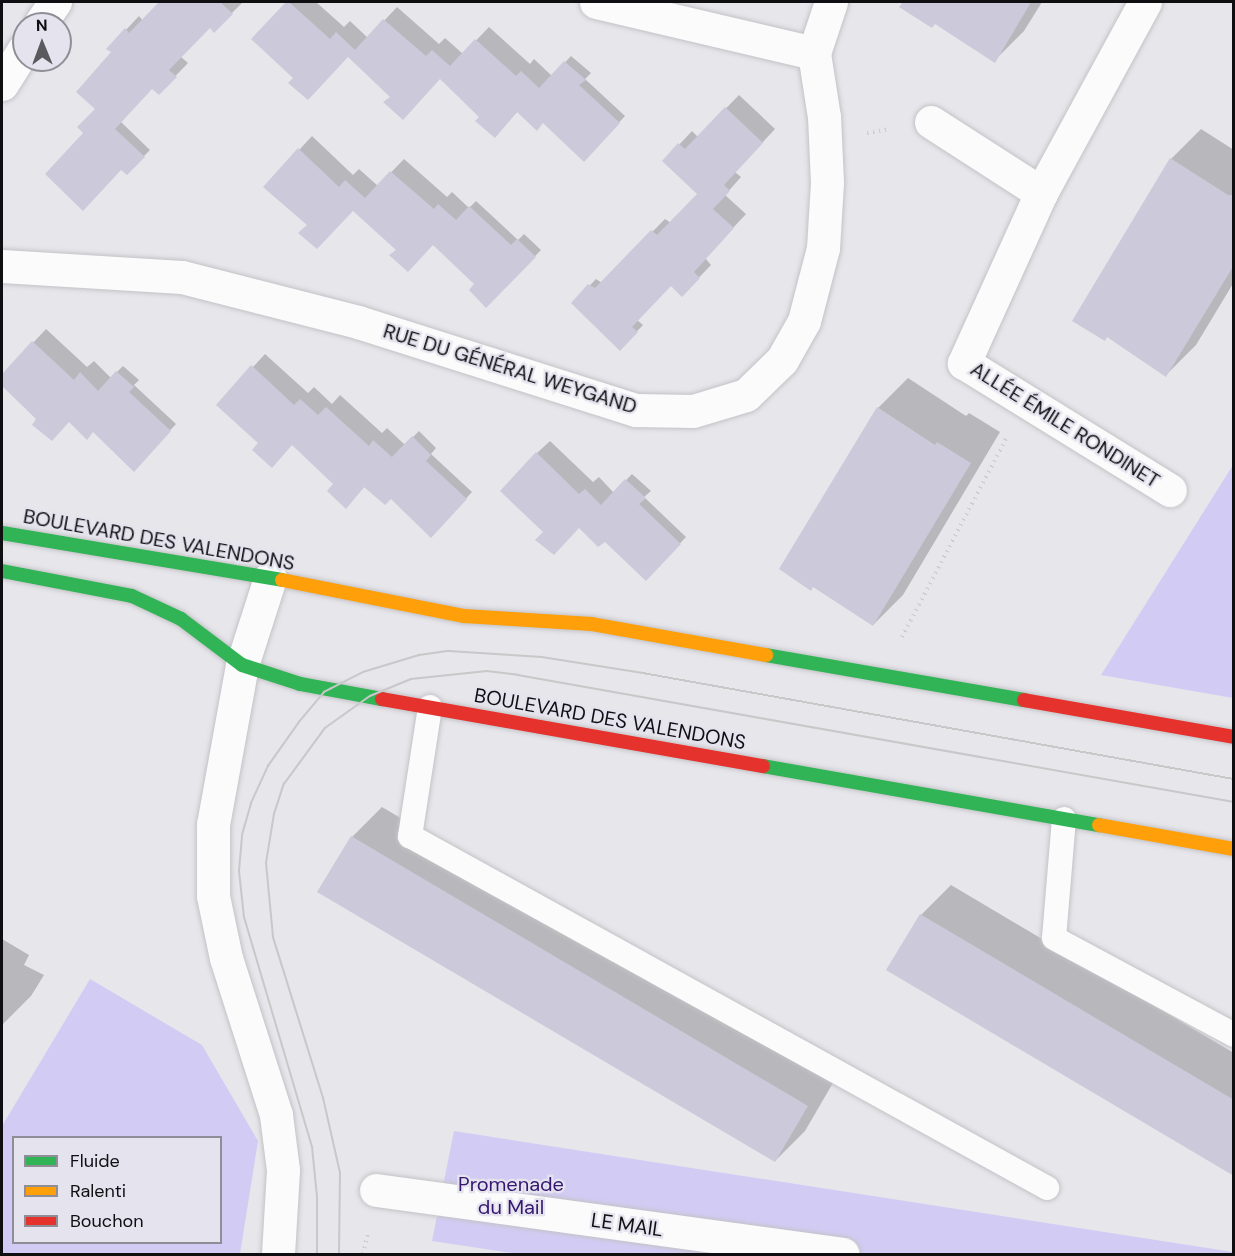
<!DOCTYPE html>
<html>
<head>
<meta charset="utf-8">
<style>
	body { margin:0 }
	#map { position:relative; width:1235px; height:1256px; overflow:hidden; background:#e6e6eb; font-family:"DM Sans",sans-serif }
	div>[style] { position:absolute }
	[style*='--x'] { left:calc(var(--x)*1px); top:calc(var(--y)*1px); width:calc(var(--w)*1px); rotate:calc(var(--a)*1deg) }
	.green>* { inset:0; background:#d2ccf4 }
	.shadow>* { inset:0; background:#0003 }
	.building>* { inset:0; background:#ccc9da }
	.path>* { height:4px; margin-top:-2px; transform-origin:0; background:repeating-linear-gradient(90deg,#cfcfd1 0 1.5px,transparent 0 6px) }
	.roads { filter:drop-shadow(0 0 2px #c3c3c7) drop-shadow(0 0 2px #c3c3c7) }
	.lane>* { height:24px; margin:-12px; padding:0 12px; transform-origin:12px; border-radius:12px; background:#fbfbfc }
	.street>* { height:33px; margin:-16.5px; padding:0 16.5px; transform-origin:16.5px; border-radius:16.5px; background:#fbfbfc }
	.fast>* { height:14px; margin:-7px; padding:0 7px; transform-origin:7px; border-radius:7px; background:#30b455 }
	.slow>* { height:14px; margin:-7px; padding:0 7px; transform-origin:7px; border-radius:7px; background:#ff9f0a }
	.jam>* { height:14px; margin:-7px; padding:0 7px; transform-origin:7px; border-radius:7px; background:#e5322d }
	.tram>* { height:1.5px; margin:-0.75px; padding:0 0.75px; transform-origin:0.75px; border-radius:0.75px; background:#c8c8c9 }
	span { translate:-50% -50%; white-space:nowrap; text-align:center; line-height:1.15; -webkit-text-stroke:4.5px #e4e3ee; paint-order:stroke }
	.street-label { font-size:20px; color:#0f0f12 }
	.park-label { font-size:20px; color:#351772 }
	.frame { position:absolute; inset:0; border:3px solid #0f0f12; pointer-events:none }
	.legend { position:absolute; left:12px; top:1136px; width:210px; height:108px; box-sizing:border-box; background:#e4e3ee; border:2px solid #8f8e96; margin:0; padding:8px 10px; list-style:none; font-size:18px; color:#0f0f12 }
	.legend li { display:flex; align-items:center; gap:12px; height:30px }
	.legend b { width:30px; border:2px solid #8f8e96 }
	.north { position:absolute; left:12px; top:12px; width:60px; height:60px; box-sizing:border-box; background:#e4e3ee; border:2px solid #8f8e96; border-radius:50%; rotate:359deg; font-size:16px; font-weight:700; line-height:24px; text-align:center; color:#0f0f12 }
	.north::after { content:''; display:block; margin:auto; width:21px; height:27px; background:#5a5a5e; clip-path:polygon(50% 0,100% 100%,50% 72%,0 100%) }
</style>
</head>
<body>
<div id="map">
	<div class="green">
		<div style="clip-path:polygon(1233px 465px,1233px 698px,1101px 675px)"></div>
		<div style="clip-path:polygon(evenodd,90px 979px,202px 1045px,258px 1141px,240px 1254px,2px 1254px,2px 1126px,90px 979px,14px 1138px,220px 1138px,220px 1242px,14px 1242px,14px 1138px)"></div>
		<div style="clip-path:polygon(454px 1131px,1233px 1252px,1234px 1254px,519px 1254px,432px 1241px)"></div>
	</div>
	<div class="shadow">
		<div style="clip-path:polygon(161px 2px,243px 2px,214px 31px,210px 26px,181px 57px,188px 63px,159px 93px,153px 87px,121px 122px,150px 150px,127px 173px,86px 133px,96px 109px,113px 51px,109px 48px,139px 16px,143px 21px)"></div>
		<div style="clip-path:polygon(288px 2px,316px 2px,344px 27px,350px 21px,368px 38px,397px 7px,439px 44px,445px 38px,463px 54px,489px 27px,530px 64px,534px 59px,552px 76px,571px 56px,591px 73px,585px 79px,625px 116px,584px 160px,543px 122px,518px 111px,507px 123px,481px 117px,440px 77px,391px 96px,349px 55px,295px 78px,253px 39px)"></div>
		<div style="clip-path:polygon(905px 2px,1042px 2px,1024px 31px,994px 61px,935px 23px,901px 7px)"></div>
		<div style="clip-path:polygon(739px 95px,775px 129px,735px 172px,741px 177px,725px 195px,746px 214px,705px 258px,711px 265px,682px 295px,671px 284px,637px 320px,643px 325px,620px 349px,573px 303px,596px 279px,602px 283px,665px 219px,671px 223px,699px 194px,664px 161px,692px 131px,698px 137px)"></div>
		<div style="clip-path:polygon(1201px 129px,1234px 150px,1234px 282px,1196px 345px,1166px 375px,1108px 336px,1104px 340px,1074px 320px,1171px 159px)"></div>
		<div style="clip-path:polygon(312px 136px,353px 175px,359px 169px,378px 186px,404px 159px,447px 197px,452px 192px,469px 208px,476px 201px,518px 240px,524px 234px,541px 250px,486px 306px,476px 284px,434px 243px,391px 255px,397px 249px,354px 209px,308px 225px,265px 187px)"></div>
		<div style="clip-path:polygon(46px 329px,87px 367px,94px 361px,111px 378px,123px 366px,139px 380px,134px 385px,176px 424px,140px 463px,93px 431px,70px 421px,38px 419px,2px 384px,2px 376px)"></div>
		<div style="clip-path:polygon(265px 354px,308px 393px,314px 387px,332px 404px,340px 395px,382px 433px,387px 428px,405px 445px,419px 431px,436px 448px,431px 454px,472px 492px,431px 536px,391px 497px,365px 486px,346px 507px,335px 484px,292px 444px,260px 443px,218px 405px)"></div>
		<div style="clip-path:polygon(908px 378px,966px 416px,969px 413px,1000px 432px,903px 595px,873px 625px,878px 408px)"></div>
		<div style="clip-path:polygon(550px 441px,593px 482px,599px 477px,614px 493px,632px 474px,651px 491px,644px 497px,686px 537px,646px 579px,605px 540px,580px 526px,545px 532px,537px 453px)"></div>
		<div style="clip-path:polygon(382px 807px,837px 1076px,805px 1131px,775px 1161px,352px 837px)"></div>
		<div style="clip-path:polygon(951px 885px,1234px 1053px,1234px 1174px,921px 915px)"></div>
		<div style="clip-path:polygon(2px 939px,29px 955px,24px 965px,44px 975px,31px 996px,2px 1025px)"></div>
	</div>
	<div class="building">
		<div style="clip-path:polygon(159px 2px,220px 2px,233px 14px,214px 33px,210px 28px,169px 70px,177px 77px,159px 95px,152px 89px,115px 129px,145px 157px,127px 175px,121px 170px,83px 211px,45px 174px,83px 133px,77px 127px,95px 109px,76px 92px,111px 52px,106px 49px,125px 28px,129px 33px)"></div>
		<div style="clip-path:polygon(286px 2px,289px 2px,330px 39px,336px 32px,355px 50px,383px 19px,426px 56px,432px 50px,450px 66px,475px 39px,516px 76px,521px 71px,539px 88px,564px 61px,586px 80px,579px 85px,620px 123px,584px 162px,543px 123px,537px 131px,517px 112px,495px 138px,475px 121px,479px 117px,440px 79px,403px 120px,383px 102px,390px 97px,348px 57px,308px 100px,288px 83px,293px 78px,251px 39px)"></div>
		<div style="clip-path:polygon(903px 2px,1031px 2px,995px 63px,935px 24px,932px 28px,899px 7px)"></div>
		<div style="clip-path:polygon(725px 107px,763px 143px,724px 185px,730px 191px,713px 209px,734px 228px,694px 272px,700px 278px,682px 297px,671px 286px,632px 327px,638px 332px,620px 351px,571px 303px,588px 284px,595px 288px,651px 230px,657px 235px,697px 194px,662px 161px,678px 143px,685px 149px)"></div>
		<div style="clip-path:polygon(298px 148px,339px 187px,345px 180px,365px 198px,390px 171px,434px 209px,438px 204px,456px 220px,469px 206px,511px 245px,517px 239px,536px 257px,486px 308px,469px 290px,474px 284px,433px 245px,408px 272px,389px 255px,396px 250px,353px 211px,317px 249px,298px 233px,307px 225px,263px 187px)"></div>
		<div style="clip-path:polygon(1170px 158px,1228px 195px,1234px 195px,1234px 265px,1166px 377px,1107px 337px,1105px 341px,1072px 321px)"></div>
		<div style="clip-path:polygon(32px 341px,74px 380px,80px 372px,98px 391px,116px 371px,134px 387px,129px 392px,171px 431px,134px 472px,93px 432px,87px 440px,69px 422px,52px 441px,32px 425px,36px 419px,2px 386px,2px 374px)"></div>
		<div style="clip-path:polygon(251px 365px,294px 405px,300px 399px,318px 415px,326px 407px,369px 446px,373px 440px,392px 457px,412px 436px,431px 455px,426px 461px,467px 499px,431px 538px,391px 499px,385px 505px,364px 487px,346px 509px,327px 491px,333px 484px,292px 445px,272px 468px,252px 450px,258px 443px,216px 405px)"></div>
		<div style="clip-path:polygon(877px 407px,935px 445px,937px 442px,971px 463px,873px 626px,813px 587px,811px 591px,779px 569px)"></div>
		<div style="clip-path:polygon(536px 452px,579px 494px,585px 489px,601px 505px,625px 479px,646px 498px,639px 504px,681px 544px,646px 581px,605px 542px,598px 547px,579px 528px,554px 555px,535px 540px,543px 532px,500px 491px)"></div>
		<div style="clip-path:polygon(351px 836px,808px 1106px,775px 1162px,317px 892px)"></div>
		<div style="clip-path:polygon(920px 914px,1234px 1100px,1234px 1176px,886px 970px)"></div>
	</div>
	<div class="path">
		<div style="--x:867;--y:133;--w:23;--a:-10"></div>
		<div style="--x:902;--y:637;--w:224;--a:-62.3"></div>
		<div style="--x:363;--y:1254;--w:23;--a:-77"></div>
	</div>
	<div class="roads">
		<div class="lane">
			<div style="--x:430;--y:707;--w:131;--a:98.8"></div>
			<div style="--x:410;--y:836;--w:728;--a:28.92"></div>
			<div style="--x:1064;--y:819;--w:119;--a:94.8"></div>
			<div style="--x:1054;--y:938;--w:204;--a:28.3"></div>
		</div>
		<div class="street">
			<div style="--x:596;--y:2;--w:224;--a:13.2"></div>
			<div style="--x:1145;--y:2;--w:217;--a:118.6"></div>
			<div style="--x:1041;--y:193;--w:187;--a:114.4"></div>
			<div style="--x:964;--y:363;--w:242;--a:31.7"></div>
			<div style="--x:40;--y:24;--w:27;--a:-56"></div>
			<div style="--x:2;--y:84;--w:41;--a:-57.8"></div>
			<div style="--x:931;--y:122;--w:131;--a:32.8"></div>
			<div style="--x:2;--y:266;--w:180;--a:3.5"></div>
			<div style="--x:182;--y:277;--w:182;--a:14.3"></div>
			<div style="--x:358;--y:322;--w:292;--a:17.6"></div>
			<div style="--x:636;--y:410;--w:57;--a:1"></div>
			<div style="--x:693;--y:411;--w:55;--a:-16.8"></div>
			<div style="--x:746;--y:395;--w:50;--a:-44.2"></div>
			<div style="--x:782;--y:360;--w:45;--a:-60.6"></div>
			<div style="--x:804;--y:321;--w:75;--a:-75.4"></div>
			<div style="--x:823;--y:248;--w:66;--a:-86.5"></div>
			<div style="--x:827;--y:182;--w:65;--a:-92.6"></div>
			<div style="--x:824;--y:117;--w:65;--a:-98.9"></div>
			<div style="--x:814;--y:53;--w:54;--a:-71.6"></div>
			<div style="--x:270;--y:578;--w:91;--a:107.8"></div>
			<div style="--x:242;--y:665;--w:162;--a:100.3"></div>
			<div style="--x:213;--y:824;--w:72;--a:90"></div>
			<div style="--x:213;--y:896;--w:63;--a:78.2"></div>
			<div style="--x:226;--y:958;--w:165;--a:72.3"></div>
			<div style="--x:276;--y:1115;--w:55;--a:82.7"></div>
			<div style="--x:283;--y:1170;--w:84;--a:93.4"></div>
			<div style="--x:376;--y:1190;--w:471;--a:7.8"></div>
		</div>
		<div class="fast">
			<div style="--x:2;--y:533;--w:284;--a:9.5"></div>
			<div style="--x:2;--y:571;--w:132;--a:10.9"></div>
			<div style="--x:132;--y:596;--w:54;--a:25.1"></div>
			<div style="--x:181;--y:619;--w:76;--a:37"></div>
			<div style="--x:242;--y:665;--w:61;--a:18.1"></div>
			<div style="--x:300;--y:684;--w:83;--a:10.4"></div>
			<div style="--x:766;--y:655;--w:262;--a:9.9"></div>
			<div style="--x:763;--y:766;--w:341;--a:10"></div>
		</div>
		<div class="slow">
			<div style="--x:282;--y:580;--w:186;--a:11.2"></div>
			<div style="--x:464;--y:616;--w:128;--a:3.6"></div>
			<div style="--x:592;--y:624;--w:177;--a:10.1"></div>
			<div style="--x:1099;--y:825;--w:137;--a:10.1"></div>
		</div>
		<div class="jam">
			<div style="--x:382;--y:699;--w:387;--a:10"></div>
			<div style="--x:1024;--y:700;--w:213;--a:10"></div>
		</div>
	</div>
	<div class="tram">
		<div style="--x:317;--y:1254;--w:57;--a:-90"></div>
		<div style="--x:317;--y:1197;--w:50;--a:-95.7"></div>
		<div style="--x:312;--y:1147;--w:239;--a:-106.5"></div>
		<div style="--x:244;--y:918;--w:47;--a:-96.1"></div>
		<div style="--x:239;--y:871;--w:36;--a:-85"></div>
		<div style="--x:242;--y:835;--w:33;--a:-74"></div>
		<div style="--x:251;--y:803;--w:41;--a:-65.3"></div>
		<div style="--x:268;--y:766;--w:54;--a:-54.8"></div>
		<div style="--x:299;--y:722;--w:39;--a:-50"></div>
		<div style="--x:324;--y:692;--w:7;--a:-27"></div>
		<div style="--x:330;--y:689;--w:37;--a:-27"></div>
		<div style="--x:363;--y:672;--w:59;--a:-16.9"></div>
		<div style="--x:419;--y:655;--w:30;--a:-8"></div>
		<div style="--x:449;--y:651;--w:93;--a:3.7"></div>
		<div style="--x:542;--y:657;--w:102;--a:9"></div>
		<div style="--x:643;--y:673;--w:600;--a:10.17"></div>
		<div style="--x:339;--y:1254;--w:81;--a:-89.3"></div>
		<div style="--x:340;--y:1173;--w:77;--a:-102.8"></div>
		<div style="--x:323;--y:1098;--w:169;--a:-107.3"></div>
		<div style="--x:273;--y:937;--w:74;--a:-95.4"></div>
		<div style="--x:266;--y:863;--w:50;--a:-80.7"></div>
		<div style="--x:274;--y:814;--w:32;--a:-72"></div>
		<div style="--x:284;--y:784;--w:69;--a:-53.8"></div>
		<div style="--x:325;--y:728;--w:55;--a:-35.4"></div>
		<div style="--x:370;--y:696;--w:44;--a:-22.5"></div>
		<div style="--x:411;--y:679;--w:76;--a:-6"></div>
		<div style="--x:487;--y:671;--w:31;--a:7"></div>
		<div style="--x:518;--y:675;--w:727;--a:10.06"></div>
	</div>
	<div class="street-label">
		<span style="left:510px;top:369px;rotate:17deg">RUE DU GÉNÉRAL WEYGAND</span>
		<span style="left:1065px;top:425px;rotate:32deg">ALLÉE ÉMILE RONDINET</span>
		<span style="left:159px;top:540px;rotate:10deg">BOULEVARD DES VALENDONS</span>
		<span style="left:610px;top:719px;rotate:10deg">BOULEVARD DES VALENDONS</span>
		<span style="left:627px;top:1225px;rotate:8deg">LE MAIL</span>
	</div>
	<div class="park-label">
		<span style="left:511px;top:1196px">Promenade<br>du Mail</span>
	</div>
	<div class="frame"></div>
	<ul class="legend">
	<li><b style="height:8px;background:#30b455"></b>Fluide</li>
	<li><b style="height:8px;background:#ff9f0a"></b>Ralenti</li>
	<li><b style="height:8px;background:#e5322d"></b>Bouchon</li>
	</ul>
	<div class="north">N</div>
</div>
</body>
</html>
